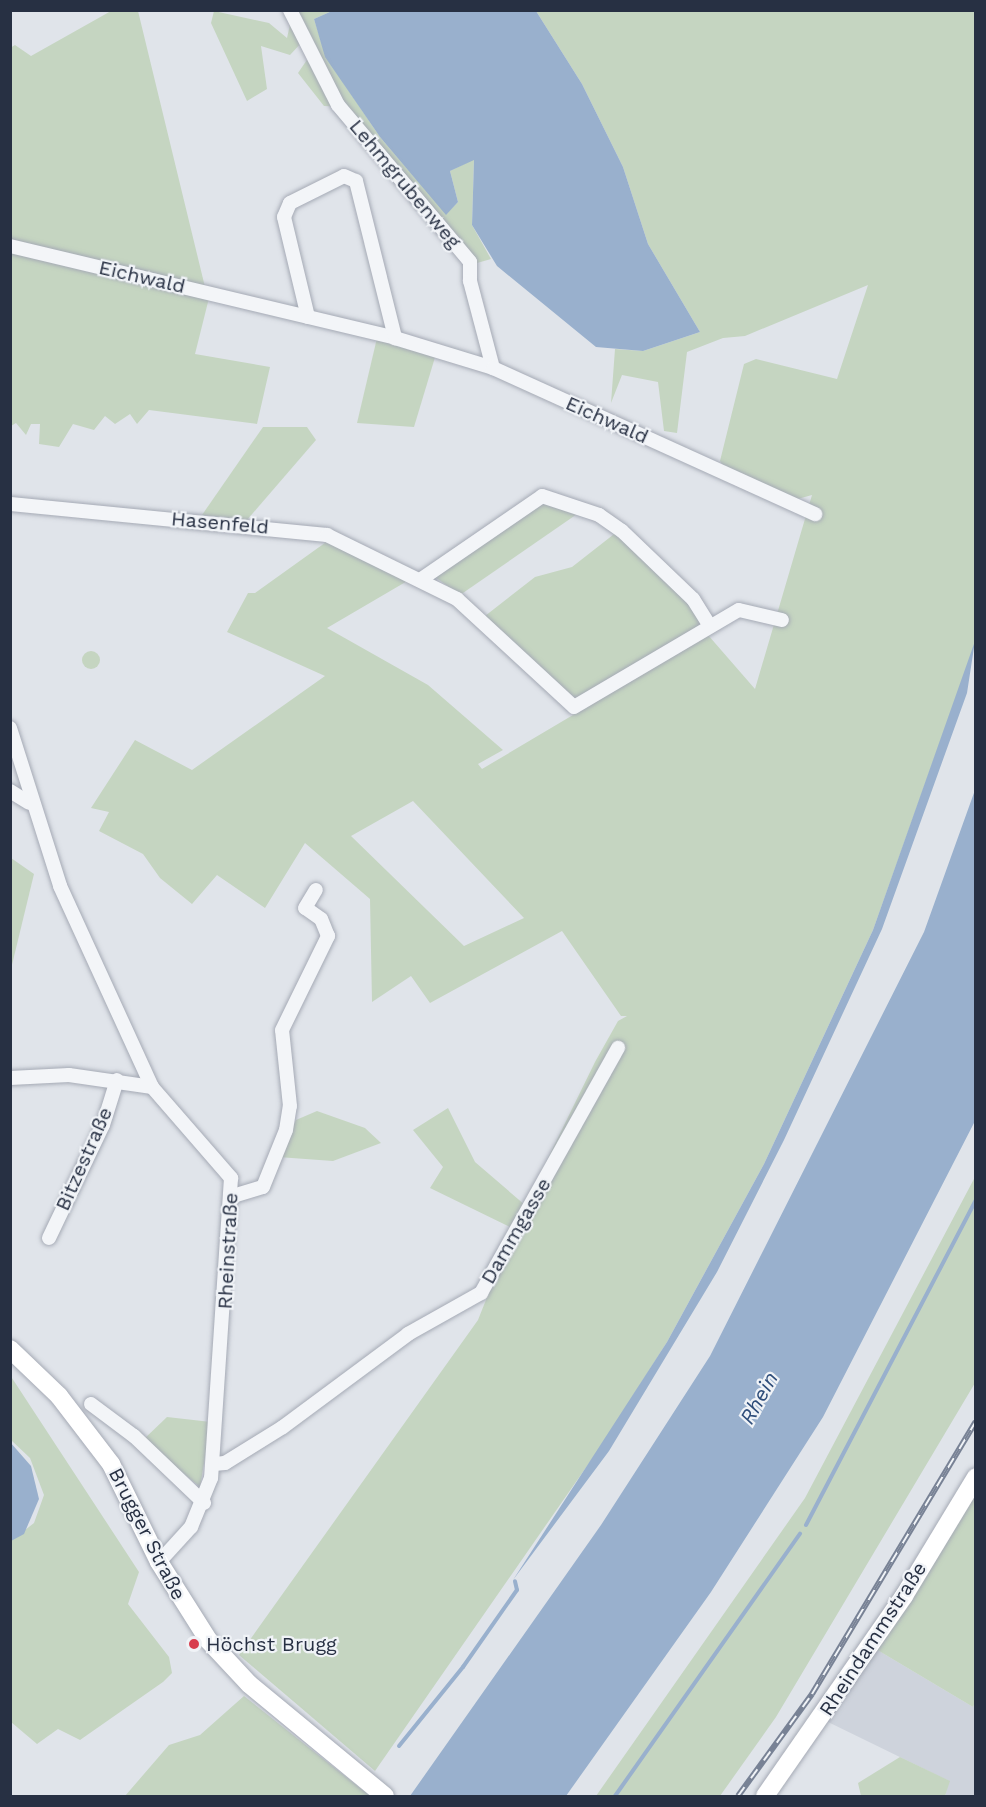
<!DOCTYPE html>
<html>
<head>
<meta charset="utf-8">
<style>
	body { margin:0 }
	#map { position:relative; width:986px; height:1807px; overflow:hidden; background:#e0e4ea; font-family:"Work Sans",sans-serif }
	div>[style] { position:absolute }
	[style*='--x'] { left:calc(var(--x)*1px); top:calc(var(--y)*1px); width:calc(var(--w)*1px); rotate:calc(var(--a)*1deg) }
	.built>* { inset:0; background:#ced3dc }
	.green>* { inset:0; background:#c5d5c1 }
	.round { border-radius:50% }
	.water>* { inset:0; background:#99b0cd }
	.stream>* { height:4px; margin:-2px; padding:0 2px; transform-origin:2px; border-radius:2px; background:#99b0cd }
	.roads { filter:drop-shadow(0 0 2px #a5aab5) drop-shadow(0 0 2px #a5aab5) }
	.minor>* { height:14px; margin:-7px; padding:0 7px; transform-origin:7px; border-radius:7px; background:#f3f5f8 }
	.major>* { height:18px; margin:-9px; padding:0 9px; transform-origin:9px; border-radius:9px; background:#fff }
	.rail>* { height:6px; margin-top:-3px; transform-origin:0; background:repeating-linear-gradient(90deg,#f0f3f7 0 11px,#788295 0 22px); box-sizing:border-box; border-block:2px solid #788295 }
	.dots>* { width:16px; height:16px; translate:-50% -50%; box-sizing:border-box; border:3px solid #f0f3f7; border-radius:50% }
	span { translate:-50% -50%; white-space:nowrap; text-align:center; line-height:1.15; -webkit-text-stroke:4.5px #f0f3f7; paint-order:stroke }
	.street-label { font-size:20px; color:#273043 }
	.poi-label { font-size:20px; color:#273043 }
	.left { translate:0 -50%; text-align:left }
	.water-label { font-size:21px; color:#2e4d7a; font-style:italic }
	.frame { position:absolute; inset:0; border:12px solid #273043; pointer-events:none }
</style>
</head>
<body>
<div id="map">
	<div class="built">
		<div style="clip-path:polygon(874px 1648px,973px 1707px,975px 1700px,975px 1796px,945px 1796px,949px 1781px,826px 1721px)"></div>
	</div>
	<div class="green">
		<div style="clip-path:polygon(111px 11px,138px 11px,205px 287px,11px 241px,10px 48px,15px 45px,31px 56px)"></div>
		<div style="clip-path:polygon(214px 11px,269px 23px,287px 38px,293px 11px,332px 11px,314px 19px,326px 57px,380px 137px,446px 214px,458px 202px,450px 171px,474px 159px,472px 225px,491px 259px,477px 263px,349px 107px,324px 106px,298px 73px,315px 48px,304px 40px,290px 55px,261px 46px,267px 89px,247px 101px,211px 23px)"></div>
		<div style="clip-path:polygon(evenodd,536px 11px,975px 11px,976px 641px,873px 930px,764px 1164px,667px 1342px,603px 1443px,375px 1771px,239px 1655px,478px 1320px,514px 1229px,430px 1188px,443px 1167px,413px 1130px,448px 1108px,475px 1162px,525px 1205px,595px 1062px,618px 1021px,627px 1016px,621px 1016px,562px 931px,430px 1003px,411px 976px,372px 1002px,370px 899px,305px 843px,265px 908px,217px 875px,192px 904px,160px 878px,143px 854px,99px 831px,109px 812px,91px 808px,135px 740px,192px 770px,325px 676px,227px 632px,248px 593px,255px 593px,329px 540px,409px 580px,327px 628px,428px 685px,503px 750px,478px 764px,482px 769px,708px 635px,755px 689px,812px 495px,794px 500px,724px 467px,720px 461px,744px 364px,756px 359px,837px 379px,868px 285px,745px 336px,723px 338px,687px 352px,677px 433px,664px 431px,658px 382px,622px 375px,611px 403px,615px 349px,643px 351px,700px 332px,648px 244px,623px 167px,582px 84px,536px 11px,413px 801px,524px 918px,464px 946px,351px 836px,413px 801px)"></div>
		<div style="clip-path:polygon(11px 251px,209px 298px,195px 354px,270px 367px,257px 424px,149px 410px,137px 424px,130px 414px,115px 424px,105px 416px,94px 430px,73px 424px,59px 447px,39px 444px,40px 424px,31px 424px,26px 435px,16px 423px,11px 426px)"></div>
		<div style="clip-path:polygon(377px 338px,436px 354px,414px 427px,357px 423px)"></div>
		<div style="clip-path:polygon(263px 427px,307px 427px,316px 440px,247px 520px,202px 515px)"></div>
		<div style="clip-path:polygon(551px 503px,580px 512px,460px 595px,435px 577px,536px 504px)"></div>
		<div style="clip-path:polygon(618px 531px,676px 585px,703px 624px,581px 701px,565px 698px,485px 616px,535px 577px,572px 567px)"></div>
		<div class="round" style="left:82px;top:651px;width:18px;height:18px"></div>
		<div style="clip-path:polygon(11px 858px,34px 874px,11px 969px)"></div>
		<div style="clip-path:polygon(317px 1111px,365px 1128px,381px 1143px,333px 1161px,278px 1157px,296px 1120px)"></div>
		<div style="clip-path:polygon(975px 1177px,975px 1383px,776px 1717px,720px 1796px,596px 1796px,805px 1498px)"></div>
		<div style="clip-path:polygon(10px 1375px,139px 1572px,128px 1604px,169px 1657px,172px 1673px,163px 1682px,80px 1740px,58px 1729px,37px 1744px,11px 1722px,11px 1541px,34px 1523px,44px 1495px,30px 1458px,11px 1440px)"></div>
		<div style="clip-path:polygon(167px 1417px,211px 1422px,200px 1487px,143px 1440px)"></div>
		<div style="clip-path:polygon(975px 1486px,976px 1700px,973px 1707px,874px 1648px)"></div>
		<div style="clip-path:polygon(244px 1696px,370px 1796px,125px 1796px,169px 1745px,200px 1735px)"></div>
		<div style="clip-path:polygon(900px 1757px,950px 1781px,945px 1796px,861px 1796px,858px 1783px)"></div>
	</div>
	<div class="water">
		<div style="clip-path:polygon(332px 11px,536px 11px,582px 84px,623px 167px,648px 244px,700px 332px,643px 351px,596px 347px,497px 266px,472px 225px,474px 160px,450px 171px,458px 202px,446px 215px,380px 137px,325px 57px,314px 19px)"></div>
		<div style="clip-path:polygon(975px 641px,967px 693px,882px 929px,784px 1140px,717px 1272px,609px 1451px,513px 1580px,667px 1342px,764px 1164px,873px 930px)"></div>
		<div style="clip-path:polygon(975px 790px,975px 1121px,823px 1417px,711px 1592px,566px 1796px,410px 1796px,601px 1525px,710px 1356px,924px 932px)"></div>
		<div style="clip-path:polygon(10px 1442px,31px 1466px,39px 1499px,24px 1534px,11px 1541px)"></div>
	</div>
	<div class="stream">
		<div style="--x:806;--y:1525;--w:367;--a:-62.4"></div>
		<div style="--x:399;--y:1746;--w:102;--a:-51"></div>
		<div style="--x:463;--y:1667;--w:94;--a:-55"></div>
		<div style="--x:517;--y:1590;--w:9;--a:-103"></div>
		<div style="--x:615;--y:1796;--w:321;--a:-54.8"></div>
	</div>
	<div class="roads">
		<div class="minor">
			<div style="--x:290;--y:10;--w:106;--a:63.2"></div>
			<div style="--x:338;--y:105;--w:205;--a:49.9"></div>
			<div style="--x:470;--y:262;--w:19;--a:90"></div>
			<div style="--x:470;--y:281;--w:90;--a:75.2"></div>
			<div style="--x:10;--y:246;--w:396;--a:13.4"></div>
			<div style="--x:395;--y:338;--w:102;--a:17"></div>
			<div style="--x:493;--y:368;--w:354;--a:24.4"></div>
			<div style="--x:308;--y:317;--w:103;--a:-103.5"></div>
			<div style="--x:284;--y:217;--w:15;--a:-67"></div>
			<div style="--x:290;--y:203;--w:60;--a:-26.6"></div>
			<div style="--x:344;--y:176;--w:13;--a:23"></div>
			<div style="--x:356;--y:181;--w:162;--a:76"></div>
			<div style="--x:10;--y:504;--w:319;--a:5.6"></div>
			<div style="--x:327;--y:535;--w:145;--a:26.2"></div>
			<div style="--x:457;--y:599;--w:159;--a:42.7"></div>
			<div style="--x:574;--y:707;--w:191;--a:-30.5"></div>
			<div style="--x:739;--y:610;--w:44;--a:13.1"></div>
			<div style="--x:420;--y:580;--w:148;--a:-34.5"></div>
			<div style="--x:542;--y:496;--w:60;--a:18.4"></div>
			<div style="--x:599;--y:515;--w:28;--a:35"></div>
			<div style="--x:622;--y:531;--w:98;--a:43.8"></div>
			<div style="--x:693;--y:599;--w:32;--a:58"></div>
			<div style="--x:10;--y:728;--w:166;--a:72.4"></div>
			<div style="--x:60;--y:886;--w:221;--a:65.4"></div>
			<div style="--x:152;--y:1087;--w:121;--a:49"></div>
			<div style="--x:231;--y:1178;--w:301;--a:93.8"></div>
			<div style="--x:211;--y:1478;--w:53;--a:112.2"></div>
			<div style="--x:191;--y:1527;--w:47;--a:132.4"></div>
			<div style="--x:10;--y:791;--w:22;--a:32"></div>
			<div style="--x:10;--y:1078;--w:59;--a:-2.9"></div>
			<div style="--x:69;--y:1075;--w:84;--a:8.2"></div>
			<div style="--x:233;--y:1196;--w:31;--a:-17"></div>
			<div style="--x:263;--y:1187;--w:61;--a:-68"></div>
			<div style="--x:286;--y:1130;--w:24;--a:-81"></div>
			<div style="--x:290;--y:1106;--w:76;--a:-96"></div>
			<div style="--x:282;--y:1030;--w:105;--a:-63.9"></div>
			<div style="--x:328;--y:936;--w:18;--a:-112"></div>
			<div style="--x:321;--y:919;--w:19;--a:-145"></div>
			<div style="--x:305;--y:908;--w:21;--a:-59"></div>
			<div style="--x:49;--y:1238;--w:125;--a:-64.5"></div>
			<div style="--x:103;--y:1125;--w:47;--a:-72.7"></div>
			<div style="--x:91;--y:1404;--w:54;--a:36.7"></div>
			<div style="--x:134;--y:1436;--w:97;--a:43.7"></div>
			<div style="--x:214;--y:1464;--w:11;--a:-5"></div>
			<div style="--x:225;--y:1463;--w:68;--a:-31.8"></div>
			<div style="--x:283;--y:1427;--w:156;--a:-36.6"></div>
			<div style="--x:408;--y:1334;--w:84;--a:-29.3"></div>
			<div style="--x:481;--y:1293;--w:281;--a:-60.8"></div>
		</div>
		<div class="major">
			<div style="--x:10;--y:1349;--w:68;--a:43.8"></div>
			<div style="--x:59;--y:1396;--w:86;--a:52.6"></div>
			<div style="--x:111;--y:1464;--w:109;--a:63.9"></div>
			<div style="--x:159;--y:1562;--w:93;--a:57.7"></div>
			<div style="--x:209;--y:1641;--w:59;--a:47.1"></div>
			<div style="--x:249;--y:1684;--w:176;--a:39.5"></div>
			<div style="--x:765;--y:1796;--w:244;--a:-55.2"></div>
			<div style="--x:904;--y:1596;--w:139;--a:-58.8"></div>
		</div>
	</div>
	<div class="rail">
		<div style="--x:738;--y:1796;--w:126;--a:-54"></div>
		<div style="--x:812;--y:1694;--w:318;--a:-59"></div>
	</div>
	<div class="dots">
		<div style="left:194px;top:1644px;background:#d83d4e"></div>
	</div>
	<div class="street-label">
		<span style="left:405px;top:184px;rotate:50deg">Lehmgrubenweg</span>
		<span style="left:142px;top:277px;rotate:13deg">Eichwald</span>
		<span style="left:607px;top:420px;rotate:24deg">Eichwald</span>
		<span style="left:220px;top:523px;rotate:5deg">Hasenfeld</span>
		<span style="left:84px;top:1159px;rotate:-66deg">Bitzestraße</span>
		<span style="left:516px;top:1231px;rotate:-60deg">Dammgasse</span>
		<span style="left:228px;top:1251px;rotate:-87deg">Rheinstraße</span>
		<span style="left:147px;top:1534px;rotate:63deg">Brugger Straße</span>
		<span style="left:873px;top:1639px;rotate:-57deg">Rheindammstraße</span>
	</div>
	<div class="poi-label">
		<span class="left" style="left:206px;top:1644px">Höchst Brugg</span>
	</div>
	<div class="water-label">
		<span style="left:759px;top:1398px;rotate:-61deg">Rhein</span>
	</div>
	<div class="frame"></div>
</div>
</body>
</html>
